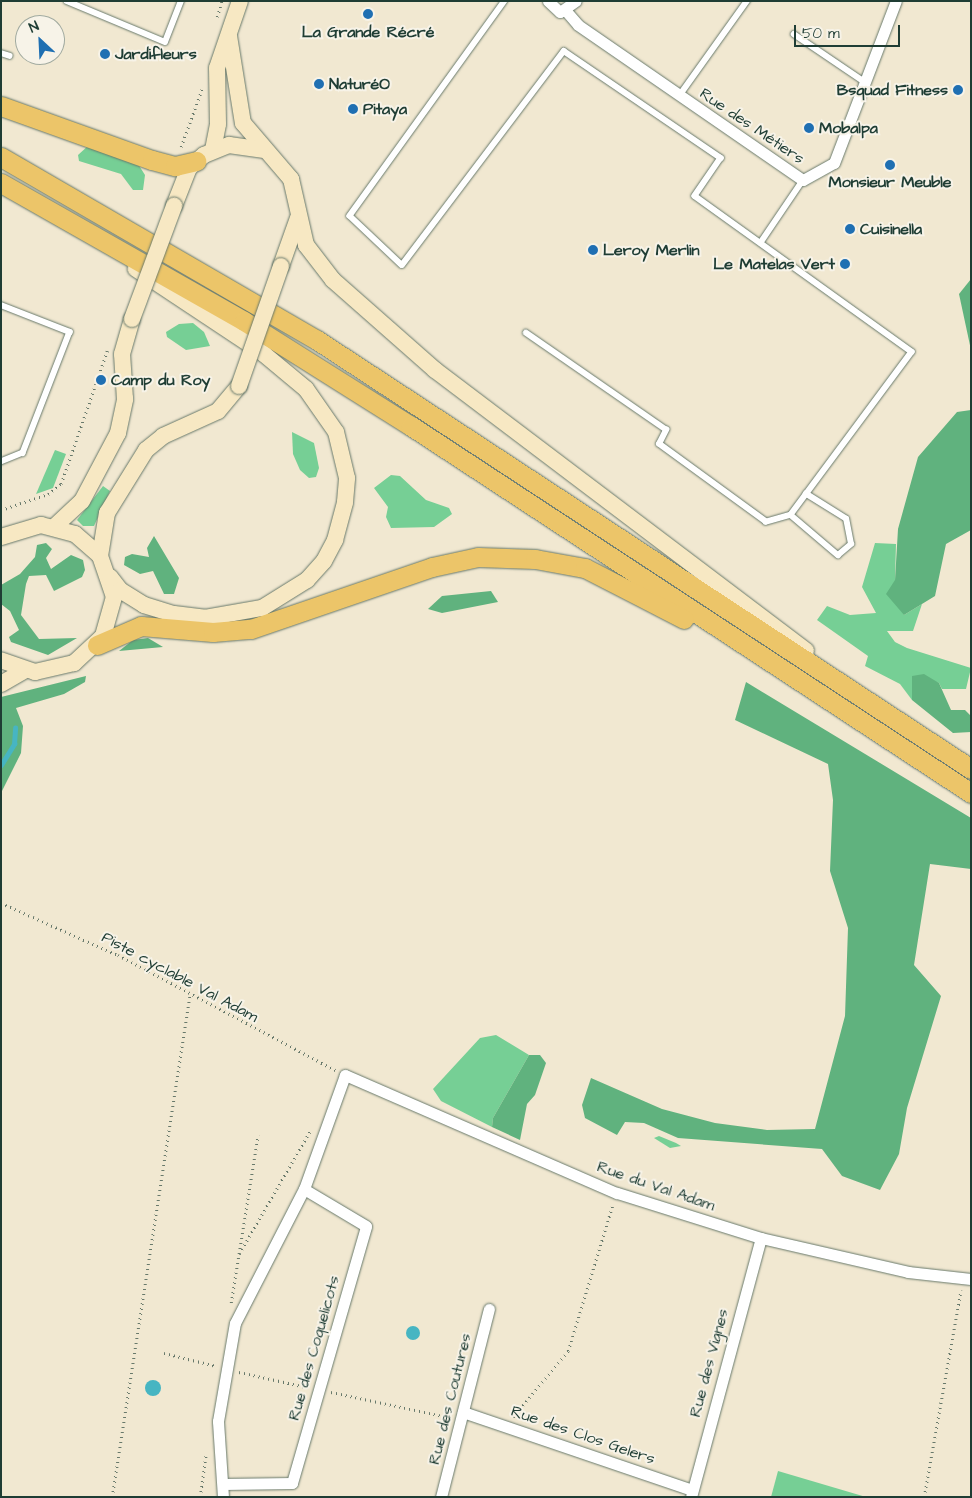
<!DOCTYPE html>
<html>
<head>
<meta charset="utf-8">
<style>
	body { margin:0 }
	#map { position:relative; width:972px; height:1498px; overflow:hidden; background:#f1e8d1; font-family:"Architects Daughter",sans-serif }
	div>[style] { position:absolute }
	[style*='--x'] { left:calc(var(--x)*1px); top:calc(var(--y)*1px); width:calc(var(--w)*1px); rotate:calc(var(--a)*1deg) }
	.green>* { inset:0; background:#76cf95 }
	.forest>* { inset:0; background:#60b27e }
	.water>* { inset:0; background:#47b5c2 }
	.round { border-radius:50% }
	.stream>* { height:4.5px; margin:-2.25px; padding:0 2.25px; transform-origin:2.25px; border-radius:2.25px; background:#47b5c2 }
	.path>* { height:2.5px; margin-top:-1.25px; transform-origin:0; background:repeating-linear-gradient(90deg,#68796b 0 1px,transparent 0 5px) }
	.roads { filter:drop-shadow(0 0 1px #68796b) drop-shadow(0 0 1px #68796b) }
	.service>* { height:5.5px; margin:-2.75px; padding:0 2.75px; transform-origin:2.75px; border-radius:2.75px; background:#fff }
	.minor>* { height:11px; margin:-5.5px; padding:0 5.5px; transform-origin:5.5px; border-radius:5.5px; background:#fff }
	.secondary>* { height:16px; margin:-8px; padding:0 8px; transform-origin:8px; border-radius:8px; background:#f7e8c3 }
	.primary>* { height:19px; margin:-9.5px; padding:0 9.5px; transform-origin:9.5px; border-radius:9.5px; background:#ecc569 }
	.bridges { filter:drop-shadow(0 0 1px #68796b) drop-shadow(0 0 1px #68796b) }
	.secondary-bridge>* { height:16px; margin:-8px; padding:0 8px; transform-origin:8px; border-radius:8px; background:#f7e8c3 }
	.dots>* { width:14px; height:14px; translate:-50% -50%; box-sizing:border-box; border:2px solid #f7f3e8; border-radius:50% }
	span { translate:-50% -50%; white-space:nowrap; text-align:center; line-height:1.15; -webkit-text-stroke:4px #f7f3e8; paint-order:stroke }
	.poi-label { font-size:16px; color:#1f3d34; font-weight:700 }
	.left { translate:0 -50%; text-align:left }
	.right { translate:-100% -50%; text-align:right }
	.street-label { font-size:16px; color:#1f3d34 }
	.frame { position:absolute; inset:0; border:2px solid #1f3d34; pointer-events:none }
	.north { position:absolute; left:15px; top:15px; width:50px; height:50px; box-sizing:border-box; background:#f7f3e8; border:1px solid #a1aaa0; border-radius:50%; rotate:335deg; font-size:14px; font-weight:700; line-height:20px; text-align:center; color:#1f3d34 }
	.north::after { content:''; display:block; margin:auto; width:18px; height:22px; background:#1f6fb2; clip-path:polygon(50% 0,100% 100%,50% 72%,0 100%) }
	.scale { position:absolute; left:794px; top:25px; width:106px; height:22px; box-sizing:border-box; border:2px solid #1f3d34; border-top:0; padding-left:6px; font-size:15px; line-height:18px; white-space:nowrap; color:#1f3d34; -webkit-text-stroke:4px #f7f3e8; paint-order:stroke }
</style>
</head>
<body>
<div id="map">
	<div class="green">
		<div style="clip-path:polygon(89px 145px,138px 164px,145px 175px,143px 190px,133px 190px,121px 174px,79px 161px,78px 155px)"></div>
		<div style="clip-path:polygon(193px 323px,204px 332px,210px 346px,186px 350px,167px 337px,166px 332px,179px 324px)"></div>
		<div style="clip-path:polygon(292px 432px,314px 443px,319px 468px,316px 477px,309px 478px,300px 470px,293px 454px)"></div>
		<div style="clip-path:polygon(55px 450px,66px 454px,53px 488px,36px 494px)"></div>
		<div style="clip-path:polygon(391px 475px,400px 476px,426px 500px,449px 508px,452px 514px,434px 527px,391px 528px,386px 517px,388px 507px,374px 488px)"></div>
		<div style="clip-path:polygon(103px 486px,110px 491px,94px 526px,83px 526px,77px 520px)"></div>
		<div style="clip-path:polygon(875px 543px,896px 544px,895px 580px,904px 615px,922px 604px,913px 631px,887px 631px,895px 642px,907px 648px,971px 668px,966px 689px,942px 689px,939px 683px,913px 676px,912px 700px,900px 684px,865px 666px,868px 656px,817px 620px,827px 606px,850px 615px,876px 613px,862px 587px)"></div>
		<div style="clip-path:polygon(496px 1035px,529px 1055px,493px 1118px,492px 1127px,441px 1101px,433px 1089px,480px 1038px)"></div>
		<div style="clip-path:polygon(659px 1136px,676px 1143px,681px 1146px,670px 1148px,654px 1138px)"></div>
		<div style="clip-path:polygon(778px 1471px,866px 1497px,771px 1497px)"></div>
	</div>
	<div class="forest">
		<div style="clip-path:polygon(971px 279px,971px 350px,959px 294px)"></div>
		<div style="clip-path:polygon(971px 410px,971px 530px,946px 544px,935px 596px,904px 615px,886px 594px,895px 580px,898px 529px,918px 457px,957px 412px)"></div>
		<div style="clip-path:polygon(154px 536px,179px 578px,174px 594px,164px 594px,153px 571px,140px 574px,124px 565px,125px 557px,132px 554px,149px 557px,147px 548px)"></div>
		<div style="clip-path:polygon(46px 543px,52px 549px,46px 558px,51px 569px,71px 555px,83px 560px,85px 570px,82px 577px,54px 591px,46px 575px,29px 576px,26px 584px,21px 615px,39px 639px,77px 638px,48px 655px,11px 642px,9px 637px,19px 630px,10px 611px,1px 604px,1px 585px,20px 574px,35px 557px,37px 545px)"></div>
		<div style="clip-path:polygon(491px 591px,498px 602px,442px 613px,428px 609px,442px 596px)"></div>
		<div style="clip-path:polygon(148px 638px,163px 647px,119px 651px,133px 640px)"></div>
		<div style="clip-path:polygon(924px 674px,939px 683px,951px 710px,965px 710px,971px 716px,971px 732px,953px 733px,912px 700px,912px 676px)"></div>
		<div style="clip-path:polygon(86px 676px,85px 682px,64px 694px,16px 708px,23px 726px,21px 753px,1px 793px,1px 697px)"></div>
		<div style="clip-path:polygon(746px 682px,971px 818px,971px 869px,930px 864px,914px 965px,941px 996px,907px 1108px,899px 1154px,880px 1190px,842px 1176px,822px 1149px,678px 1138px,644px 1123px,625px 1122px,617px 1135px,585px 1118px,582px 1105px,591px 1078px,662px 1109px,715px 1123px,767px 1130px,815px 1129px,845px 1016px,848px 928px,830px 871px,833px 800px,828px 764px,735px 720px)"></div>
		<div style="clip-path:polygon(529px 1055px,540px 1055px,546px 1063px,535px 1095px,527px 1104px,520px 1140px,492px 1127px,493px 1118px)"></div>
	</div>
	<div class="water">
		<div class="round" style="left:406px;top:1326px;width:14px;height:14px"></div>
		<div class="round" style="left:145px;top:1380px;width:16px;height:16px"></div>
	</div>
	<div class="stream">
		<div style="--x:1;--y:765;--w:25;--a:-58"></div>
		<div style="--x:14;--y:744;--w:16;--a:-86"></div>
	</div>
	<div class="path">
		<div style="--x:217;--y:17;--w:17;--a:-73"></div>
		<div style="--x:181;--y:147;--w:62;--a:-70.1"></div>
		<div style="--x:1;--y:510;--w:50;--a:-18.8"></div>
		<div style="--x:48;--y:494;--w:16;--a:-38"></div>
		<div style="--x:61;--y:484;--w:141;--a:-70.9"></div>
		<div style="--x:1;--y:903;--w:128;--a:24"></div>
		<div style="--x:118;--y:955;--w:246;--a:27.9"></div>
		<div style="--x:239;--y:1254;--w:142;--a:-60"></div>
		<div style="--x:231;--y:1303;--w:170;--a:-80.9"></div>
		<div style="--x:164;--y:1353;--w:54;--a:14"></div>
		<div style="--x:239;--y:1372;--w:69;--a:12.6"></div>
		<div style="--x:331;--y:1392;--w:120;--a:12.1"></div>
		<div style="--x:513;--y:1417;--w:86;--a:-50.2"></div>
		<div style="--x:568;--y:1351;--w:154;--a:-73"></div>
		<div style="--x:112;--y:1497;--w:509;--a:-81.19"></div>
		<div style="--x:200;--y:1497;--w:43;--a:-82.1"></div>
		<div style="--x:924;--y:1497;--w:210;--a:-79.9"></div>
	</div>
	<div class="roads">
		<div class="service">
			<div style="--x:67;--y:1;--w:106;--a:22.7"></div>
			<div style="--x:165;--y:42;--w:44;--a:-68.7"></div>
			<div style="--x:505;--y:1;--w:265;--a:125.8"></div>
			<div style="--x:350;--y:216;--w:71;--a:43.3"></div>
			<div style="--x:402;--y:265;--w:268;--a:-52.9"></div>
			<div style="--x:564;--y:51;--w:190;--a:34.3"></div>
			<div style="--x:721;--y:158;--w:46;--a:124.4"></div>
			<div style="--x:695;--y:196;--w:267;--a:35.7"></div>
			<div style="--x:912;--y:352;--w:203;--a:126.6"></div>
			<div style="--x:791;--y:515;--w:26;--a:164"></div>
			<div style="--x:766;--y:522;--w:132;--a:-143.9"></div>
			<div style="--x:659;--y:444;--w:16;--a:-63"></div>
			<div style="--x:666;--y:430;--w:170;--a:-145.3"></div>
			<div style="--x:794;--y:34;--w:86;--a:34.1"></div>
			<div style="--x:1;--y:53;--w:9;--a:18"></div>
			<div style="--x:679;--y:96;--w:117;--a:-54.4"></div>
			<div style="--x:761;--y:242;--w:75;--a:-55.9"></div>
			<div style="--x:1;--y:305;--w:74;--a:21.4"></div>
			<div style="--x:70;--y:332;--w:130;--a:111.2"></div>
			<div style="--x:23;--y:453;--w:24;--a:158"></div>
			<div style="--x:791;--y:515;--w:62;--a:40.4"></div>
			<div style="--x:838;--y:555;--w:17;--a:-40"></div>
			<div style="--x:851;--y:544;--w:25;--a:-101"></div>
			<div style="--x:846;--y:519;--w:47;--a:-148"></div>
		</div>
		<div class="minor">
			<div style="--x:548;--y:1;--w:16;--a:43"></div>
			<div style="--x:560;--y:12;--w:19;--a:-35"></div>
			<div style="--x:566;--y:11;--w:18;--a:49"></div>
			<div style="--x:578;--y:25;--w:273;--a:34.6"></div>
			<div style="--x:803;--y:180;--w:35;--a:-29"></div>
			<div style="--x:834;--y:163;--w:173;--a:-69.1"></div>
			<div style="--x:463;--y:1412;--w:242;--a:18.8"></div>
			<div style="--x:223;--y:1484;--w:69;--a:-0.8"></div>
			<div style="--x:292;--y:1483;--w:267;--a:-73.9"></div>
			<div style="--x:366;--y:1226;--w:72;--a:-149.2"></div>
			<div style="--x:223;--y:1497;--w:76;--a:-93.8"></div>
			<div style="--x:218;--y:1421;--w:99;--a:-80.2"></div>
			<div style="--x:235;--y:1323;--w:151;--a:-62.8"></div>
			<div style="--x:304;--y:1189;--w:121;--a:-70.2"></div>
			<div style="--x:345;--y:1075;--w:296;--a:23.5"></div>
			<div style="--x:617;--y:1193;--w:151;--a:17.4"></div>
			<div style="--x:761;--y:1238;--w:151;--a:13"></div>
			<div style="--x:908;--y:1272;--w:63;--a:6.3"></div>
			<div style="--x:441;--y:1497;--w:194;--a:-75.7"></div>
			<div style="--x:691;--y:1497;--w:268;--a:-74.9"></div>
		</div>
		<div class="secondary">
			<div style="--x:229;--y:36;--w:88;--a:80.9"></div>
			<div style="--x:243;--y:123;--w:74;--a:49.4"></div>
			<div style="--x:291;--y:179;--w:68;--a:77.2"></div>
			<div style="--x:306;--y:245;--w:44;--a:52.4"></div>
			<div style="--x:333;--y:280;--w:136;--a:41.4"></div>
			<div style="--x:435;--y:370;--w:465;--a:37.1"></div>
			<div style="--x:213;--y:150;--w:26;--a:-79"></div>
			<div style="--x:218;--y:124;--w:56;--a:-91"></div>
			<div style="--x:217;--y:68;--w:71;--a:-71.1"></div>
			<div style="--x:174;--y:206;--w:41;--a:-68.5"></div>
			<div style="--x:189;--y:168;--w:20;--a:-41"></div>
			<div style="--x:204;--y:155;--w:27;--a:-22"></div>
			<div style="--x:229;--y:145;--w:34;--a:8"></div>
			<div style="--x:281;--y:266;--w:51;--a:-70.5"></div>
			<div style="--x:54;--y:527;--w:38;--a:-43"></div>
			<div style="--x:82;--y:501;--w:77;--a:-62.1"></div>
			<div style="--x:118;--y:433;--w:35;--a:-78"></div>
			<div style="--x:125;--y:399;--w:45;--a:-93.8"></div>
			<div style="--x:122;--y:354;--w:36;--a:-74"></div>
			<div style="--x:1;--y:537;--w:42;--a:-16.7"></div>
			<div style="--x:41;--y:525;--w:35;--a:15"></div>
			<div style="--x:75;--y:534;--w:33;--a:41"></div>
			<div style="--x:100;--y:556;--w:43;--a:71.1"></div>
			<div style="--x:114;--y:597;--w:41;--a:105.8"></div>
			<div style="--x:103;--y:636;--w:40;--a:137"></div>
			<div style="--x:74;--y:663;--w:40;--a:167"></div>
			<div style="--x:35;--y:672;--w:36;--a:-161"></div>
			<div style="--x:100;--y:556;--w:44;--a:-80.8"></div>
			<div style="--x:107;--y:513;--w:74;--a:-58.2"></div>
			<div style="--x:146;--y:450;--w:22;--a:-39"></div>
			<div style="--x:163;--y:436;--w:60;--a:-24.4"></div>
			<div style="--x:218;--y:411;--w:33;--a:-50"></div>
			<div style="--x:110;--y:577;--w:16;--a:52"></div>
			<div style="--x:120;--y:590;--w:28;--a:32"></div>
			<div style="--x:144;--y:605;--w:31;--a:17"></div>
			<div style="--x:174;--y:614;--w:31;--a:7"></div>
			<div style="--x:205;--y:618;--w:58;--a:-10"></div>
			<div style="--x:262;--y:608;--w:53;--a:-31.9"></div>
			<div style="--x:307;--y:580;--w:25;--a:-48"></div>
			<div style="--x:324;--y:561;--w:24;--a:-62"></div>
			<div style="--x:335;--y:540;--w:39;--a:-75"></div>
			<div style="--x:345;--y:502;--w:24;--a:-85"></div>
			<div style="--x:347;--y:478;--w:47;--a:-103.4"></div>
			<div style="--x:336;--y:432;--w:52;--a:-124.9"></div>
			<div style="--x:306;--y:389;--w:55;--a:-140.2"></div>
			<div style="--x:264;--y:354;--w:154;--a:-146.4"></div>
			<div style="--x:1;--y:684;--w:28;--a:-30"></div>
		</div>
		<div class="primary">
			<div style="--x:1;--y:106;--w:160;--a:19.7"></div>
			<div style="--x:152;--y:160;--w:24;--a:15"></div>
			<div style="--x:175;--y:166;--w:22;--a:-13"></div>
			<div style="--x:1;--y:157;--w:365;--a:30.1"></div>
			<div style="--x:317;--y:340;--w:782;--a:33.26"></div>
			<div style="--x:1;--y:183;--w:279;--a:29.6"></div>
			<div style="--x:244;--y:321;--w:197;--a:32.2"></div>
			<div style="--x:411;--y:426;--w:670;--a:33.24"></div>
			<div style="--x:97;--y:645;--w:48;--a:-23.4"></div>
			<div style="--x:141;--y:626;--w:72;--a:4.8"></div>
			<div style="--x:213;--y:632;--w:38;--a:-5"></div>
			<div style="--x:251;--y:629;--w:191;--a:-18.9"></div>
			<div style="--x:432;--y:567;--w:47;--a:-12.3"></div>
			<div style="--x:478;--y:557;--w:57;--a:2"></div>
			<div style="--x:535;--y:559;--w:51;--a:10.2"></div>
			<div style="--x:585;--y:568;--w:111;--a:27.3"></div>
		</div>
	</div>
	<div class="bridges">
		<div class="secondary-bridge">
			<div style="--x:132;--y:319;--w:121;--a:-69.6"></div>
			<div style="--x:239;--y:386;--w:127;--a:-70.7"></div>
		</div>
	</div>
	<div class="dots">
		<div style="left:368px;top:14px;background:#1f6fb2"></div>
		<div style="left:105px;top:54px;background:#1f6fb2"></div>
		<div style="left:319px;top:84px;background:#1f6fb2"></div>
		<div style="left:958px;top:90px;background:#1f6fb2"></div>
		<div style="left:353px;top:109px;background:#1f6fb2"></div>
		<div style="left:809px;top:128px;background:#1f6fb2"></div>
		<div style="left:890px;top:165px;background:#1f6fb2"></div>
		<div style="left:850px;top:229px;background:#1f6fb2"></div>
		<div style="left:593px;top:250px;background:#1f6fb2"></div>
		<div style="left:845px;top:264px;background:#1f6fb2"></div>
		<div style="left:101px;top:380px;background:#1f6fb2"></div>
	</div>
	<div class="poi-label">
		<span style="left:368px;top:32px">La Grande Récré</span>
		<span class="left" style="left:115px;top:54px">Jardifleurs</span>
		<span class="left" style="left:329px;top:84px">NaturéO</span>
		<span class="right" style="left:948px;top:90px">Bsquad Fitness</span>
		<span class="left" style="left:363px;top:109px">Pitaya</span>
		<span class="left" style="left:819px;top:128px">Mobalpa</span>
		<span style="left:890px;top:182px">Monsieur Meuble</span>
		<span class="left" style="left:860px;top:229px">Cuisinella</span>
		<span class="left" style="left:603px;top:250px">Leroy Merlin</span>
		<span class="right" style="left:835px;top:264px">Le Matelas Vert</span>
		<span class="left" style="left:111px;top:380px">Camp du Roy</span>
	</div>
	<div class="street-label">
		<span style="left:752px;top:126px;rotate:34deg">Rue des Métiers</span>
		<span style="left:180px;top:977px;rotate:28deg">Piste cyclable Val Adam</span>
		<span style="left:656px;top:1186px;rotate:19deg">Rue du Val Adam</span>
		<span style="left:314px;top:1348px;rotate:-74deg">Rue des Coquelicots</span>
		<span style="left:709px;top:1363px;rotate:-75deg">Rue des Vignes</span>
		<span style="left:450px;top:1399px;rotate:-76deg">Rue des Coutures</span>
		<span style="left:583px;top:1435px;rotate:19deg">Rue des Clos Gelers</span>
	</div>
	<div class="frame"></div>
	<div class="north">N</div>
	<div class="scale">50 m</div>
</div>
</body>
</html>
